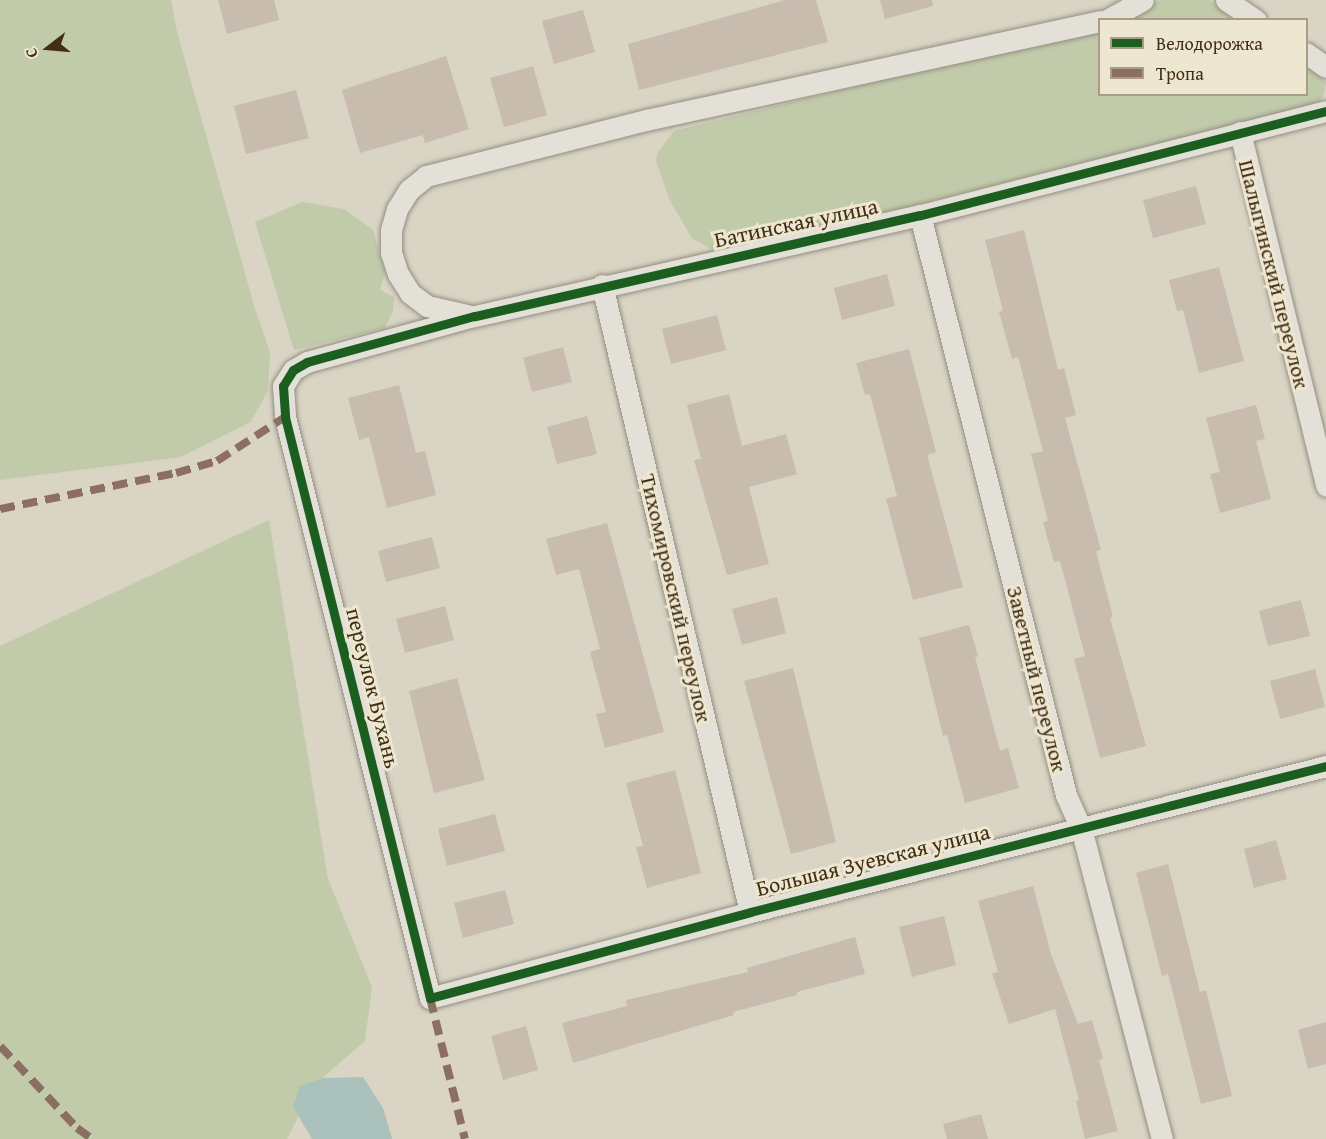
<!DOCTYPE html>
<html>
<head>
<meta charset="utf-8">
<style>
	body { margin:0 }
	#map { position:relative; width:1326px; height:1139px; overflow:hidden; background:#d9d4c3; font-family:"Gentium Book Plus",serif }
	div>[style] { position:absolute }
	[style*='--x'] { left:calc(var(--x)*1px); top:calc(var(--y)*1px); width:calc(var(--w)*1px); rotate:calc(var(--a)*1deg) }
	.green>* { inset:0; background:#c1caa9 }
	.water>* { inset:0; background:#abc1bb }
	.building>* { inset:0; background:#c8bcaf }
	.roads { filter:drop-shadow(0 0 2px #948e81) drop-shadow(0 0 2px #948e81) }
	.street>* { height:21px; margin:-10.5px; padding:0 10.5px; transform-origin:10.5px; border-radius:10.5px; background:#e2e0d7 }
	.quiet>* { height:8px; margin-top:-4px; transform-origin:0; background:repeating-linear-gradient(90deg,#8d6e63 0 15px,transparent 0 23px) }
	.cycleway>* { height:9px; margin:-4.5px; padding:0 4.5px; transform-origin:4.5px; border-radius:4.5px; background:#1b5e20 }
	span { translate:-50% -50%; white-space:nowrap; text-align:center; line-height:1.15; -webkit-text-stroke:6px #ede7d2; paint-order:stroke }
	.street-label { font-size:22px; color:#432e13 }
	.legend { position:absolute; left:1098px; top:18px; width:210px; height:78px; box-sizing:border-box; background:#ede7d2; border:2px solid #a99d86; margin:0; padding:8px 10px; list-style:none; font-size:18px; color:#432e13 }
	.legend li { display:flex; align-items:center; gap:12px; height:30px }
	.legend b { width:30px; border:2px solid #a99d86 }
	.north { position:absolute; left:18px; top:18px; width:60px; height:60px; -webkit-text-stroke:4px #ede7d2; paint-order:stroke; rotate:254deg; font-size:16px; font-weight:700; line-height:24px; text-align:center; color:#432e13 }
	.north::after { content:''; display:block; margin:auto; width:21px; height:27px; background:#432e13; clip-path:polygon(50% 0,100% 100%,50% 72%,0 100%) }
</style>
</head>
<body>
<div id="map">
	<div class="green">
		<div style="clip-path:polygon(0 0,171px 0,177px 32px,255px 309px,270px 352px,268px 390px,251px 422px,181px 457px,0 480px)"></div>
		<div style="clip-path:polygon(1160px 0,1209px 0,1239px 19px,1122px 20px)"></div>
		<div style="clip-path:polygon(1099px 27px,1100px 94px,1306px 94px,1307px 64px,1326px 82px,1324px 93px,1320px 101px,1304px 107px,720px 254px,692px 238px,670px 201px,656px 161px,658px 152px,674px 131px)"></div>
		<div style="clip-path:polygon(302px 202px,344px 209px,373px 230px,385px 272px,380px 290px,394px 297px,393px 311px,385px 328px,294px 350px,255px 222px)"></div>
		<div style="clip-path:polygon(269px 520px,328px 879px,372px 987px,365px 1041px,314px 1085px,287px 1139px,0 1139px,0 646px)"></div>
	</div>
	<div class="water">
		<div style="clip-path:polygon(363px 1077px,383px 1108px,392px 1139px,312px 1139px,293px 1107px,300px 1086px,323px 1078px)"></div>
	</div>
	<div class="building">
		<div style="clip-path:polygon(218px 0,274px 0,279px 20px,227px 34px)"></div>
		<div style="clip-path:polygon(785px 0,816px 0,828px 42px,639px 90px,628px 44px)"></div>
		<div style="clip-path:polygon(880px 0,932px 0,933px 6px,885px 19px)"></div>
		<div style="clip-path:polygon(583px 10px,595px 52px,554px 64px,542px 21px)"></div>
		<div style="clip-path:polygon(446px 56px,469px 129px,425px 143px,423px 135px,360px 153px,342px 90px)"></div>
		<div style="clip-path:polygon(533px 66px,547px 115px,504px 127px,490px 78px)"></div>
		<div style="clip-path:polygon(296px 90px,309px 138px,246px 154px,234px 106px)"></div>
		<div style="clip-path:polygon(1196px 186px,1206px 224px,1153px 238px,1143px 200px)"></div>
		<div style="clip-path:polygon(1024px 230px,1058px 370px,1064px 368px,1076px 415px,1065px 418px,1101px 550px,1096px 551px,1113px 617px,1110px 618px,1146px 746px,1100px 758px,1074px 659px,1085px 656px,1060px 561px,1054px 562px,1043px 522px,1048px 521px,1031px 454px,1043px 451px,1018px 357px,1012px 359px,999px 312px,1003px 311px,985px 240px)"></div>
		<div style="clip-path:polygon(1219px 267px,1244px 361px,1199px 373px,1183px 310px,1177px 311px,1169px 280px)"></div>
		<div style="clip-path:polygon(887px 274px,895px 306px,842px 320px,834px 288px)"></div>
		<div style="clip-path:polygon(717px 315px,726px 350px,671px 364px,662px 329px)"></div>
		<div style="clip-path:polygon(563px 347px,572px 382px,532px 392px,523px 358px)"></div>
		<div style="clip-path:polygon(909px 349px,936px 452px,927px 455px,963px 587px,913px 600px,886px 499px,897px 496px,870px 394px,865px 395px,856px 363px)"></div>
		<div style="clip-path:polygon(399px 385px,416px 453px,425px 451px,436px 495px,387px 508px,369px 437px,359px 440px,348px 398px)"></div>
		<div style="clip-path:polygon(729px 394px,742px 446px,786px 434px,797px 474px,749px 487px,769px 564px,727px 575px,694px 460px,701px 459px,687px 405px)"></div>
		<div style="clip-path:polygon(1256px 405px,1265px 439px,1256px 441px,1271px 499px,1220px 513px,1210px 474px,1220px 472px,1206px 418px)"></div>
		<div style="clip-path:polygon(587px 416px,597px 454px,557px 464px,547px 427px)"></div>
		<div style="clip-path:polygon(607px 523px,664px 732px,605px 748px,596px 714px,606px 712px,590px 652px,600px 649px,579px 569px,556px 575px,546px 539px)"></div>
		<div style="clip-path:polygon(432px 537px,440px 568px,386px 582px,378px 551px)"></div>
		<div style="clip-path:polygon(777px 597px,786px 633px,742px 645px,732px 609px)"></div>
		<div style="clip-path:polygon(1301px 600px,1310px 636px,1268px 646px,1259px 611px)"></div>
		<div style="clip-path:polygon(445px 606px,454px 640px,405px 653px,396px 619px)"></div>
		<div style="clip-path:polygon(969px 625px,978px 656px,975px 657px,1000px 751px,1008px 748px,1019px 788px,965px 803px,947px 735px,943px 736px,919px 638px)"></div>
		<div style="clip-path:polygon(793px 668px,836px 842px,791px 854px,744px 681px)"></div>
		<div style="clip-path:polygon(1315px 669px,1325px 707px,1280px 719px,1270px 681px)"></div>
		<div style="clip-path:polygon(457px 678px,485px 780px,434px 793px,409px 691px)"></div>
		<div style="clip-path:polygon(675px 770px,701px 873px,647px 888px,636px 847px,643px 846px,626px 783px)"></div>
		<div style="clip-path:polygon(495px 814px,505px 851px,447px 866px,438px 829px)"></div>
		<div style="clip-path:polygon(1276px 840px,1287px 879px,1254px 888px,1244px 849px)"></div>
		<div style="clip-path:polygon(1168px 864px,1200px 992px,1206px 990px,1232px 1096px,1201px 1104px,1168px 974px,1162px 976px,1136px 873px)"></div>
		<div style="clip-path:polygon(1033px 886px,1051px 954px,1078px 1024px,1092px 1020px,1103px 1059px,1099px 1060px,1118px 1131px,1085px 1139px,1076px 1101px,1079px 1100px,1055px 1009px,1009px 1024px,992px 973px,998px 972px,978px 901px)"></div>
		<div style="clip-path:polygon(505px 890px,514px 924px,463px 938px,454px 903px)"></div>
		<div style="clip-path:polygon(944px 916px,956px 965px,912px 977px,899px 927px)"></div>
		<div style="clip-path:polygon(855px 937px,865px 974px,797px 992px,797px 995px,733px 1012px,734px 1015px,573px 1063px,562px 1023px,627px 1006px,626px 1000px,748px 972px,747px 968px)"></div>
		<div style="clip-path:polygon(1326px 1022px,1326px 1064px,1308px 1069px,1298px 1030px)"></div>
		<div style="clip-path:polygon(526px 1026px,538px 1070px,503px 1080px,491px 1036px)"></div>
		<div style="clip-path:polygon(981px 1114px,988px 1139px,947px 1139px,943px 1124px)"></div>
	</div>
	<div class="roads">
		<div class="street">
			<div style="--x:1226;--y:0;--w:36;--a:34"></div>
			<div style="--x:1107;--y:20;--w:41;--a:-29.1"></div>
			<div style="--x:1306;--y:53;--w:24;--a:35"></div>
			<div style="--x:1326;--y:111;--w:419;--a:165.6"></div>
			<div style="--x:920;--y:215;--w:457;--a:167.2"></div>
			<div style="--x:474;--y:316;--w:173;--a:164.6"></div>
			<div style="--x:307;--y:362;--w:16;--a:150"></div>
			<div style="--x:293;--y:370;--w:19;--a:122"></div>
			<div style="--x:283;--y:386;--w:31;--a:86"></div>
			<div style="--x:285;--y:417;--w:599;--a:75.99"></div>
			<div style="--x:430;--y:998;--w:331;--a:-15"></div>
			<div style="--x:750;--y:912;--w:594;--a:-14.22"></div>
			<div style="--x:1240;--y:132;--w:364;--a:76.3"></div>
			<div style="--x:920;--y:215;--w:598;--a:75.87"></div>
			<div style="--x:1066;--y:795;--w:36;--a:66"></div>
			<div style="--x:1081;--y:828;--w:321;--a:75.4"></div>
			<div style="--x:602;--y:285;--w:644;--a:76.72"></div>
			<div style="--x:467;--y:315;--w:41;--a:-167.3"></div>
			<div style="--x:427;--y:306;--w:21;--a:-143"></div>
			<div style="--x:410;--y:293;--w:22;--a:-122"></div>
			<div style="--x:398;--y:274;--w:22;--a:-108"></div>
			<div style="--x:391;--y:253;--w:23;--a:-90"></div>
			<div style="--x:391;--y:230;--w:22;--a:-74"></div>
			<div style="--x:397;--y:209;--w:22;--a:-58"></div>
			<div style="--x:409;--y:190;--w:22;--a:-39"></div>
			<div style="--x:426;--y:176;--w:227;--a:-14.3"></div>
			<div style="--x:646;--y:120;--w:465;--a:-12.3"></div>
		</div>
	</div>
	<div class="quiet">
		<div style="--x:0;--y:509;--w:180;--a:-11.6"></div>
		<div style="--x:176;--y:473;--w:43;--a:-16.3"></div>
		<div style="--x:217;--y:461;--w:81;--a:-32.9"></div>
		<div style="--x:430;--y:998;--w:145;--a:76.1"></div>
		<div style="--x:0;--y:1046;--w:112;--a:46.8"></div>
		<div style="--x:77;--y:1128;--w:19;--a:36"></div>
	</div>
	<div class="cycleway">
		<div style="--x:1326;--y:111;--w:419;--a:165.6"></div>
		<div style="--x:920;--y:215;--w:457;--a:167.2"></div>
		<div style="--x:474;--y:316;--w:173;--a:164.6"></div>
		<div style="--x:307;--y:362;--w:16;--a:150"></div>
		<div style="--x:293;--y:370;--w:19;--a:122"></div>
		<div style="--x:283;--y:386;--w:31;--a:86"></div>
		<div style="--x:285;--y:417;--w:599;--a:75.99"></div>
		<div style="--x:430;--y:998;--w:331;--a:-15"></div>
		<div style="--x:750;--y:912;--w:594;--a:-14.22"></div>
	</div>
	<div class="street-label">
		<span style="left:796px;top:223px;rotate:-12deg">Батинская улица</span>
		<span style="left:1274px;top:274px;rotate:76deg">Шалыгинский переулок</span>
		<span style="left:676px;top:598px;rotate:77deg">Тихомировский переулок</span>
		<span style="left:1037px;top:679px;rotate:76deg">Заветный переулок</span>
		<span style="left:373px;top:688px;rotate:76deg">переулок Бухань</span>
		<span style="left:873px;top:860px;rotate:-14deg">Большая Зуевская улица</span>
	</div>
	<ul class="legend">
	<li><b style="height:8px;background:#1b5e20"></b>Велодорожка</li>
	<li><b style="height:8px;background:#8d6e63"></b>Тропа</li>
	</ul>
	<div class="north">С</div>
</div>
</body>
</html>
